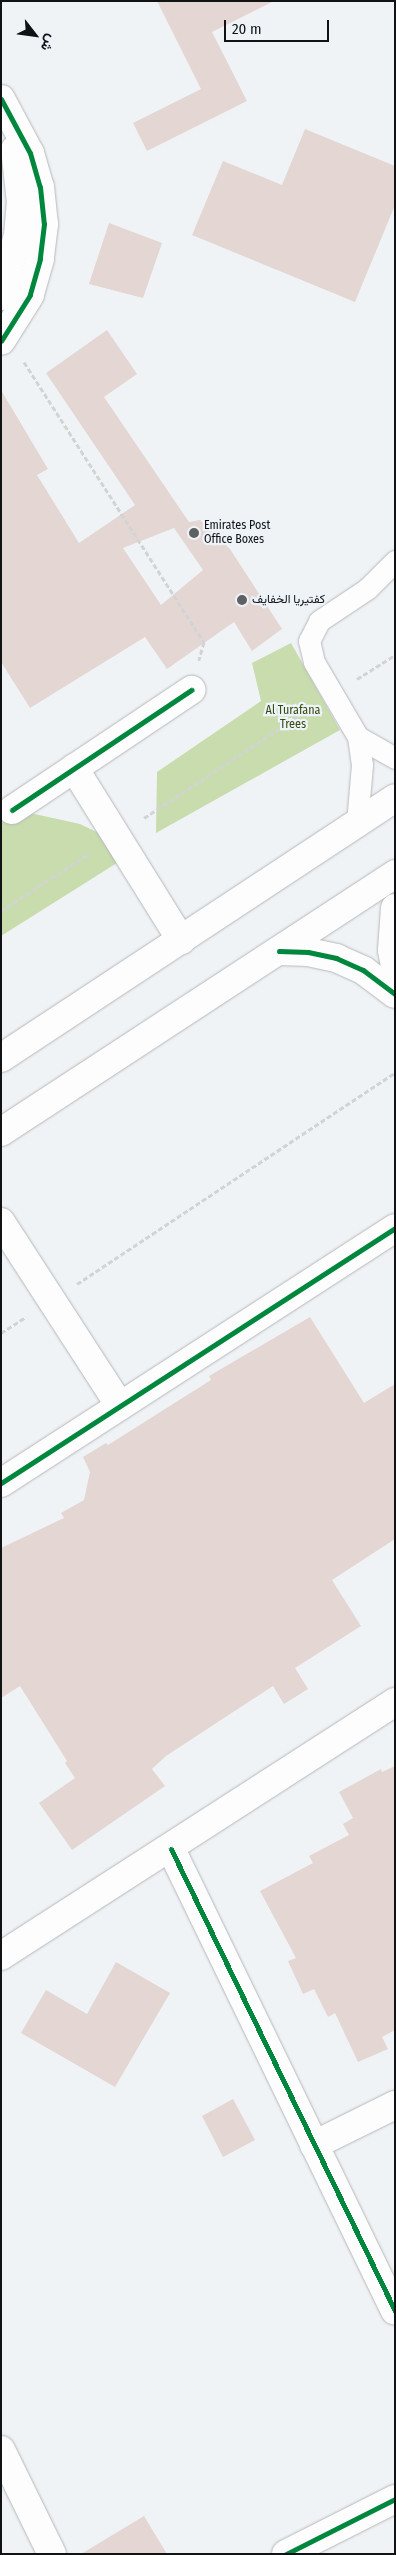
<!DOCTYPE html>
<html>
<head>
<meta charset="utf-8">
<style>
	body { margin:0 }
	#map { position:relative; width:396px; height:2555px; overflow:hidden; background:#f0f3f6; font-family:"Fira Sans Condensed",Vazirmatn,sans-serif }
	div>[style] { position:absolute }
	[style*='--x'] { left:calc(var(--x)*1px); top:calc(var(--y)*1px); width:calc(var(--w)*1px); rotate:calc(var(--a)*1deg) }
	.forest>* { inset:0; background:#c8dcae }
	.building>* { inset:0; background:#e3d6d3 }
	.path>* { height:3px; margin-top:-1.5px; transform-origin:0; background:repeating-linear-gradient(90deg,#d2d4d4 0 5px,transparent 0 7.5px) }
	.roads { filter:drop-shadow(0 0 1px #b5b8ba) drop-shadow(0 0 1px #b5b8ba) }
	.service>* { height:21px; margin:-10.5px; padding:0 10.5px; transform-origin:10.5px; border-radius:10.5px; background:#fdfdfe }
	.minor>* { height:28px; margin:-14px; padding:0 14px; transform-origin:14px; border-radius:14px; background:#fdfdfe }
	.secondary>* { height:28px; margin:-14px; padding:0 14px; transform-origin:14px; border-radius:14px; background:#fdfdfe }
	.cycleway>* { height:5px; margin:-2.5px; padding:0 2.5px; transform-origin:2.5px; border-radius:2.5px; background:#00873e }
	.dots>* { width:14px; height:14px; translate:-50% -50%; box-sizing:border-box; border:2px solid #edf3f9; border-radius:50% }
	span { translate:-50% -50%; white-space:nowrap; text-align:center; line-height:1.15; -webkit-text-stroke:4.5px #edf3f9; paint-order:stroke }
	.poi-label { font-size:12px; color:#101213 }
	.left { translate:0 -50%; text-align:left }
	.park-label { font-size:12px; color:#364a0b }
	.frame { position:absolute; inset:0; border:2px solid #101213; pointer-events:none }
	.north { position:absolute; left:10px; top:10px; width:50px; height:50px; -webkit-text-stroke:4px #edf3f9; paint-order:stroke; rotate:120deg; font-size:14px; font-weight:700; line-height:20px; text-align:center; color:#101213 }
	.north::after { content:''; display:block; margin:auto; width:18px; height:22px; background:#101213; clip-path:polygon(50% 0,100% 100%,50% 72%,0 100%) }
	.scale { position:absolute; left:224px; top:20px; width:105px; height:22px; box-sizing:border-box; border:2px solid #101213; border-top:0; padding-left:6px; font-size:15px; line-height:18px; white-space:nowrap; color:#101213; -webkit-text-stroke:4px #edf3f9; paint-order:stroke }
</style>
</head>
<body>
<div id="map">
	<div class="forest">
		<div style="clip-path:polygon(291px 643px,340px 730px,156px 833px,157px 772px,261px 701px,252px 663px)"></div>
		<div style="clip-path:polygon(21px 811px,80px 824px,136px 851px,1px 936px,1px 823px)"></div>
	</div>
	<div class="building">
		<div style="clip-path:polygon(157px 1px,274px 1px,212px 32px,247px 101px,147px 151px,133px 123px,201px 89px)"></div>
		<div style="clip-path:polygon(305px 129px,395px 166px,395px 205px,355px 302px,192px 235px,223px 161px,282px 185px)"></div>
		<div style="clip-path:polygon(109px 223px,162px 243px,143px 298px,89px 284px)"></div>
		<div style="clip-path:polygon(evenodd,107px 330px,137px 374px,104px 397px,189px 522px,200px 520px,230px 549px,282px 629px,252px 651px,234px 622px,167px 669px,145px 637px,30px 708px,1px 662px,1px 390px,48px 469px,37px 475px,79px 543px,135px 505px,46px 373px,107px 330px,174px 528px,203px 570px,161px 605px,123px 548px,174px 528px)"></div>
		<div style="clip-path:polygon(310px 1317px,364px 1403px,395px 1384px,395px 1539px,332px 1580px,361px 1626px,295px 1668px,308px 1689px,284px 1704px,273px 1686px,166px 1756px,152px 1769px,165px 1786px,72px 1850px,39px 1803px,75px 1778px,65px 1763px,67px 1761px,20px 1686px,1px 1698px,1px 1548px,64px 1518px,61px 1513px,84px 1500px,90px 1472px,83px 1457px,106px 1443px,108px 1445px,211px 1380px,209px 1376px)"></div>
		<div style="clip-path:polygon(395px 1766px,395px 2030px,382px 2037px,388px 2049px,358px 2062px,335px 2013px,328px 2017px,314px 1989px,303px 1994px,288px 1961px,296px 1958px,260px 1891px,313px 1863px,309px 1856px,349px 1835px,343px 1824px,353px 1818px,339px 1792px,381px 1769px,382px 1772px)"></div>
		<div style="clip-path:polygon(116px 1962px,170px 1993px,115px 2087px,21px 2033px,46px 1990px,87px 2014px)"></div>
		<div style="clip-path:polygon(233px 2099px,255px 2140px,223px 2157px,202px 2116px)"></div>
		<div style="clip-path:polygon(144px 2516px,167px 2554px,81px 2554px)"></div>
	</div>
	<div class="path">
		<div style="--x:24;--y:362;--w:333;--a:57.3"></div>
		<div style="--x:204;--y:642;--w:19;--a:106"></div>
		<div style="--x:357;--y:679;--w:45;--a:-32.3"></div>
		<div style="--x:144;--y:818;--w:196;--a:-33.4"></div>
		<div style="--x:1;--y:911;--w:106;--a:-33.1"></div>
		<div style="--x:77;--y:1284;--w:382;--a:-33.6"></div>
		<div style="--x:1;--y:1333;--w:30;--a:-33"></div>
	</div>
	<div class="roads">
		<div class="service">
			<div style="--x:358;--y:737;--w:43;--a:29.6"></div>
			<div style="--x:357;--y:823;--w:58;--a:-85.1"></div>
			<div style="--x:362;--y:765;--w:28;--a:-98"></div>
			<div style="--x:358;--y:737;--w:87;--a:-120.4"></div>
			<div style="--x:314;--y:662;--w:22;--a:-103"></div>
			<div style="--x:309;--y:641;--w:22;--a:-63"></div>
			<div style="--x:319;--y:621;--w:58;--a:-33.7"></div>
			<div style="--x:367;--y:589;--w:40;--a:-45"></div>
		</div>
		<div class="minor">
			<div style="--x:1;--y:99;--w:61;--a:61.8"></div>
			<div style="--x:30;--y:153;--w:35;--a:74"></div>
			<div style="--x:40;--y:187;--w:37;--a:84"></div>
			<div style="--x:44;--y:224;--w:35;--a:97"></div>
			<div style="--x:40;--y:259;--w:37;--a:106"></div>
			<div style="--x:30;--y:295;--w:54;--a:122.2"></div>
			<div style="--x:1;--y:296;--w:63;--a:-74.4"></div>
			<div style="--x:18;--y:235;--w:32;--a:-85"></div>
			<div style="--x:21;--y:203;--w:54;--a:-96.3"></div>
			<div style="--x:74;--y:768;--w:203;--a:58.1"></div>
			<div style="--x:12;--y:810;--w:216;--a:-33.8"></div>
			<div style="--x:395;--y:908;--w:42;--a:94.1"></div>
			<div style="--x:392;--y:950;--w:17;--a:80"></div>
			<div style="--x:279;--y:951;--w:29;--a:2"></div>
			<div style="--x:308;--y:952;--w:29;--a:12"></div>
			<div style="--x:336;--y:958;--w:30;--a:24"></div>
			<div style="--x:363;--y:970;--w:40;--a:37"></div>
			<div style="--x:1;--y:1222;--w:219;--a:57.1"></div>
			<div style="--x:1;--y:1483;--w:469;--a:-32.9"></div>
			<div style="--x:171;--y:1849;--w:513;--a:64.13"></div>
			<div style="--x:1;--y:1956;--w:469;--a:-32.8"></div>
			<div style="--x:314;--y:2145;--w:90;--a:-26.3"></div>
			<div style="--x:1;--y:2450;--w:116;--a:63.9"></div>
			<div style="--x:286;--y:2554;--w:122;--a:-26.8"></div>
		</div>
		<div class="secondary">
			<div style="--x:1;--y:1058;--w:472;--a:-33.4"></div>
			<div style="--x:1;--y:1132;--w:471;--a:-33.2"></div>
		</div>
	</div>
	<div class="cycleway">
		<div style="--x:1;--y:99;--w:61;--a:61.8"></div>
		<div style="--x:30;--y:153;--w:35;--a:74"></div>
		<div style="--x:40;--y:187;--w:37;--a:84"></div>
		<div style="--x:44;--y:224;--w:35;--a:97"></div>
		<div style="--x:40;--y:259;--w:37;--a:106"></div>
		<div style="--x:30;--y:295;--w:54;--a:122.2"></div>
		<div style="--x:12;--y:810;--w:216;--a:-33.8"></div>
		<div style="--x:279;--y:951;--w:29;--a:2"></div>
		<div style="--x:308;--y:952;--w:29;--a:12"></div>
		<div style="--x:336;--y:958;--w:30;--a:24"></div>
		<div style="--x:363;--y:970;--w:40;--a:37"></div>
		<div style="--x:1;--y:1483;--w:469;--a:-32.9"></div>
		<div style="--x:171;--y:1849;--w:513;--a:64.13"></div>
		<div style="--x:286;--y:2554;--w:122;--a:-26.8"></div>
	</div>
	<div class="dots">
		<div style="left:194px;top:533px;background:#5e6162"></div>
		<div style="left:242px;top:600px;background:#5e6162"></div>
	</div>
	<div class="poi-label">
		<span class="left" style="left:204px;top:533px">Emirates Post<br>Office Boxes</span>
		<span class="left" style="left:252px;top:600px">كفتيريا الخفايف</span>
	</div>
	<div class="park-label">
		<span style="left:293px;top:718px">Al Turafana<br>Trees</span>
	</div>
	<div class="frame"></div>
	<div class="north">ش</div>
	<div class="scale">20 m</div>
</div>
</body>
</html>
